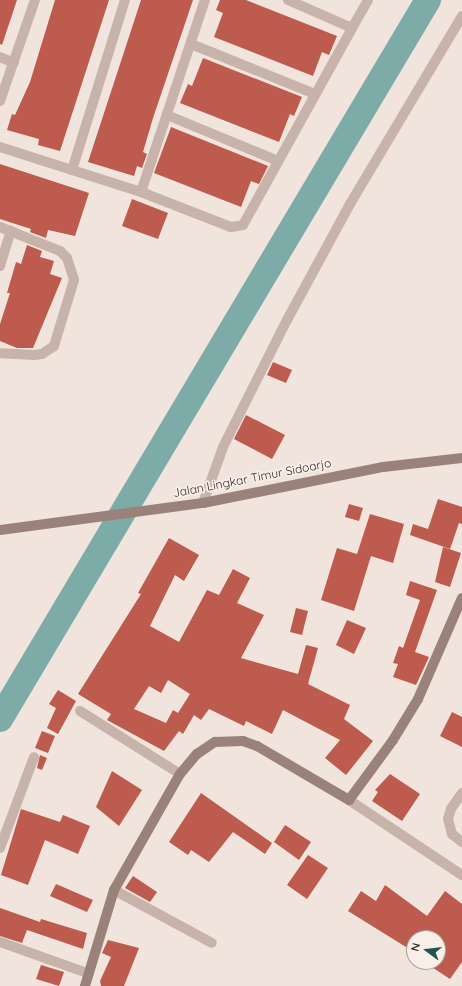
<!DOCTYPE html>
<html>
<head>
<meta charset="utf-8">
<style>
	body { margin:0 }
	#map { position:relative; width:462px; height:986px; overflow:hidden; background:#f0e4dc; font-family:Quicksand,sans-serif }
	div>[style] { position:absolute }
	[style*='--x'] { left:calc(var(--x)*1px); top:calc(var(--y)*1px); width:calc(var(--w)*1px); rotate:calc(var(--a)*1deg) }
	.river>* { height:26px; margin:-13px; padding:0 13px; transform-origin:13px; border-radius:13px; background:#7daba7 }
	.building>* { inset:0; background:#bc5b4e }
	.street>* { height:10px; margin:-5px; padding:0 5px; transform-origin:5px; border-radius:5px; background:#c7b3a9 }
	.secondary>* { height:10px; margin:-5px; padding:0 5px; transform-origin:5px; border-radius:5px; background:#9a827a }
	span { translate:-50% -50%; white-space:nowrap; text-align:center; line-height:1.15; -webkit-text-stroke:3.5px #f8efe8; paint-order:stroke }
	.street-label { font-size:12px; color:#352b28 }
	.north { position:absolute; left:406px; top:930px; width:40px; height:40px; box-sizing:border-box; background:#f8efe8; border:1px solid #aaa19b; border-radius:50%; rotate:285deg; font-size:11px; font-weight:700; line-height:16px; text-align:center; color:#352b28 }
	.north::after { content:''; display:block; margin:auto; width:14px; height:18px; background:#215350; clip-path:polygon(50% 0,100% 100%,50% 72%,0 100%) }
</style>
</head>
<body>
<div id="map">
	<div class="river">
		<div style="--x:0;--y:719;--w:837;--a:-59.24"></div>
	</div>
	<div class="building">
		<div style="clip-path:polygon(0 0,17px 0,2px 45px,0 44px)"></div>
		<div style="clip-path:polygon(55px 0,109px 0,60px 151px,38px 145px,39px 139px,7px 130px,12px 114px,15px 115px,30px 82px)"></div>
		<div style="clip-path:polygon(141px 0,193px 0,153px 118px,143px 152px,147px 154px,142px 168px,137px 166px,134px 176px,88px 162px)"></div>
		<div style="clip-path:polygon(220px 0,246px 0,337px 36px,329px 55px,322px 52px,313px 76px,214px 37px,223px 13px,216px 10px)"></div>
		<div style="clip-path:polygon(203px 58px,302px 97px,294px 116px,290px 114px,279px 142px,180px 103px,188px 84px,192px 86px)"></div>
		<div style="clip-path:polygon(171px 127px,268px 166px,259px 184px,251px 181px,241px 207px,154px 173px)"></div>
		<div style="clip-path:polygon(0 164px,89px 193px,75px 236px,48px 230px,46px 238px,30px 232px,31px 229px,0 219px)"></div>
		<div style="clip-path:polygon(132px 199px,168px 213px,158px 239px,122px 226px)"></div>
		<div style="clip-path:polygon(27px 245px,42px 251px,40px 257px,54px 261px,50px 274px,62px 278px,33px 348px,17px 348px,0 341px,0 324px,10px 293px,7px 293px,16px 262px,21px 264px)"></div>
		<div style="clip-path:polygon(273px 362px,292px 370px,286px 383px,267px 375px)"></div>
		<div style="clip-path:polygon(246px 415px,285px 435px,272px 459px,234px 439px)"></div>
		<div style="clip-path:polygon(438px 499px,462px 507px,462px 524px,459px 523px,450px 549px,410px 535px,413px 524px,428px 529px)"></div>
		<div style="clip-path:polygon(349px 504px,363px 508px,359px 521px,345px 517px)"></div>
		<div style="clip-path:polygon(370px 514px,404px 524px,393px 563px,371px 556px,354px 611px,321px 600px,337px 548px,357px 554px)"></div>
		<div style="clip-path:polygon(evenodd,169px 538px,199px 555px,184px 581px,175px 575px,150px 626px,179px 642px,207px 590px,219px 595px,233px 569px,250px 578px,237px 603px,264px 615px,241px 658px,298px 674px,306px 645px,318px 648px,308px 684px,350px 705px,344px 719px,373px 741px,346px 775px,325px 758px,340px 740px,283px 710px,272px 734px,246px 721px,244px 726px,209px 709px,201px 720px,194px 715px,183px 734px,179px 731px,164px 751px,107px 720px,111px 714px,78px 694px,141px 594px,138px 593px,169px 538px,168px 680px,190px 694px,178px 713px,173px 710px,166px 723px,134px 709px,149px 686px,161px 693px,168px 680px)"></div>
		<div style="clip-path:polygon(443px 547px,461px 553px,450px 587px,435px 582px)"></div>
		<div style="clip-path:polygon(410px 581px,437px 590px,415px 652px,429px 657px,416px 685px,393px 677px,398px 664px,393px 663px,399px 646px,403px 648px,420px 600px,406px 595px)"></div>
		<div style="clip-path:polygon(296px 608px,308px 611px,302px 635px,290px 632px)"></div>
		<div style="clip-path:polygon(347px 620px,366px 628px,354px 654px,336px 645px)"></div>
		<div style="clip-path:polygon(58px 690px,76px 701px,58px 734px,47px 728px,56px 708px,49px 704px)"></div>
		<div style="clip-path:polygon(452px 712px,462px 717px,462px 747px,440px 736px)"></div>
		<div style="clip-path:polygon(42px 731px,55px 736px,48px 753px,35px 748px)"></div>
		<div style="clip-path:polygon(40px 755px,47px 758px,42px 770px,37px 768px)"></div>
		<div style="clip-path:polygon(112px 771px,142px 790px,119px 826px,96px 807px)"></div>
		<div style="clip-path:polygon(390px 774px,420px 794px,402px 821px,372px 801px,378px 792px,375px 790px)"></div>
		<div style="clip-path:polygon(201px 793px,272px 843px,265px 854px,233px 832px,209px 862px,191px 850px,188px 855px,169px 842px)"></div>
		<div style="clip-path:polygon(21px 809px,60px 822px,63px 815px,90px 826px,78px 854px,45px 840px,28px 885px,1px 875px)"></div>
		<div style="clip-path:polygon(285px 825px,311px 842px,299px 860px,274px 842px)"></div>
		<div style="clip-path:polygon(308px 855px,328px 868px,307px 899px,287px 885px)"></div>
		<div style="clip-path:polygon(133px 876px,157px 892px,150px 902px,125px 888px)"></div>
		<div style="clip-path:polygon(56px 884px,93px 900px,87px 912px,50px 896px)"></div>
		<div style="clip-path:polygon(385px 885px,427px 916px,445px 891px,462px 904px,462px 962px,450px 979px,424px 962px,438px 962px,438px 938px,414px 938px,414px 952px,348px 911px,361px 891px,376px 901px)"></div>
		<div style="clip-path:polygon(0 908px,40px 922px,41px 919px,87px 933px,83px 949px,27px 930px,22px 943px,0 936px)"></div>
		<div style="clip-path:polygon(108px 940px,139px 948px,124px 986px,101px 986px,100px 981px,111px 957px,102px 953px)"></div>
		<div style="clip-path:polygon(41px 965px,64px 972px,59px 986px,36px 979px)"></div>
	</div>
	<div class="street">
		<div style="--x:352;--y:28;--w:32;--a:-60"></div>
		<div style="--x:191;--y:44;--w:134;--a:22"></div>
		<div style="--x:0;--y:57;--w:15;--a:23"></div>
		<div style="--x:0;--y:101;--w:107;--a:-70.9"></div>
		<div style="--x:167;--y:115;--w:120;--a:22.5"></div>
		<div style="--x:0;--y:147;--w:148;--a:17.7"></div>
		<div style="--x:141;--y:192;--w:97;--a:21.3"></div>
		<div style="--x:231;--y:227;--w:12;--a:-9"></div>
		<div style="--x:243;--y:225;--w:225;--a:-61"></div>
		<div style="--x:352;--y:28;--w:70;--a:-156.4"></div>
		<div style="--x:72;--y:170;--w:178;--a:-72.7"></div>
		<div style="--x:141;--y:192;--w:202;--a:-71.6"></div>
		<div style="--x:0;--y:227;--w:65;--a:21.8"></div>
		<div style="--x:60;--y:251;--w:10;--a:45"></div>
		<div style="--x:67;--y:258;--w:23;--a:72"></div>
		<div style="--x:74;--y:280;--w:69;--a:106.9"></div>
		<div style="--x:54;--y:346;--w:14;--a:146"></div>
		<div style="--x:42;--y:354;--w:8;--a:173"></div>
		<div style="--x:34;--y:355;--w:34;--a:-177"></div>
		<div style="--x:0;--y:266;--w:37;--a:-73"></div>
		<div style="--x:203;--y:503;--w:59;--a:-70.3"></div>
		<div style="--x:223;--y:447;--w:142;--a:-63.3"></div>
		<div style="--x:287;--y:320;--w:132;--a:-61.5"></div>
		<div style="--x:350;--y:204;--w:219;--a:-59.2"></div>
		<div style="--x:80;--y:711;--w:118;--a:32.2"></div>
		<div style="--x:462;--y:793;--w:19;--a:125"></div>
		<div style="--x:451;--y:809;--w:10;--a:107"></div>
		<div style="--x:448;--y:819;--w:16;--a:75"></div>
		<div style="--x:452;--y:834;--w:13;--a:39"></div>
		<div style="--x:349;--y:800;--w:136;--a:33.6"></div>
		<div style="--x:0;--y:848;--w:97;--a:-69.5"></div>
		<div style="--x:114;--y:890;--w:111;--a:28.4"></div>
		<div style="--x:0;--y:942;--w:92;--a:19.6"></div>
	</div>
	<div class="secondary">
		<div style="--x:0;--y:530;--w:205;--a:-7.6"></div>
		<div style="--x:203;--y:503;--w:184;--a:-11.3"></div>
		<div style="--x:383;--y:467;--w:80;--a:-6.5"></div>
		<div style="--x:85;--y:986;--w:100;--a:-73.2"></div>
		<div style="--x:114;--y:890;--w:133;--a:-60.4"></div>
		<div style="--x:180;--y:774;--w:26;--a:-50"></div>
		<div style="--x:197;--y:754;--w:22;--a:-34"></div>
		<div style="--x:215;--y:742;--w:28;--a:-2"></div>
		<div style="--x:243;--y:741;--w:15;--a:20"></div>
		<div style="--x:257;--y:746;--w:107;--a:30.4"></div>
		<div style="--x:349;--y:800;--w:74;--a:-53.7"></div>
		<div style="--x:393;--y:740;--w:48;--a:-58.6"></div>
		<div style="--x:418;--y:699;--w:110;--a:-66.5"></div>
	</div>
	<div class="street-label">
		<span style="left:252px;top:478px;rotate:-11deg">Jalan Lingkar Timur Sidoarjo</span>
	</div>
	<div class="north">N</div>
</div>
</body>
</html>
